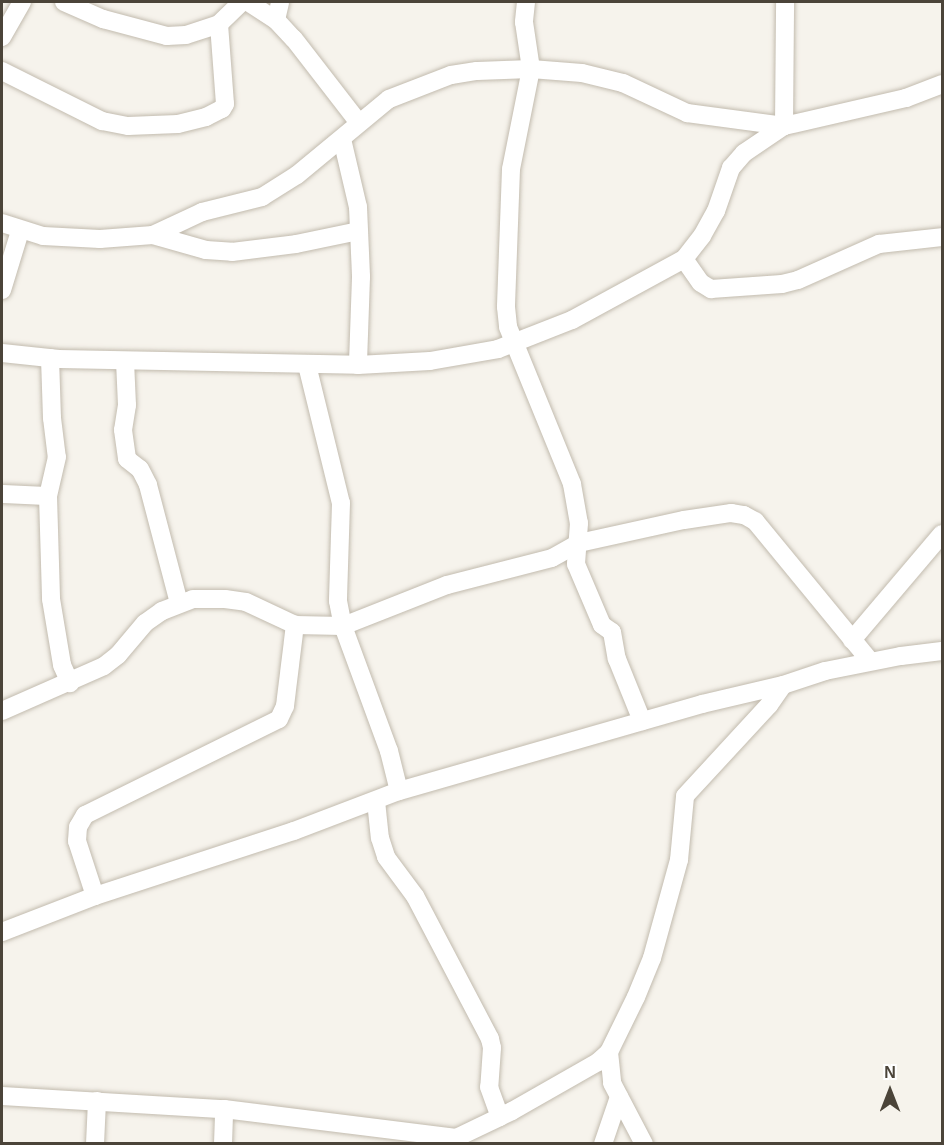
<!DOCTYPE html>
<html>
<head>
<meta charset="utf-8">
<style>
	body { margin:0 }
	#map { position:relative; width:944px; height:1145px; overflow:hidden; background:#f6f3ec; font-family:Arial,sans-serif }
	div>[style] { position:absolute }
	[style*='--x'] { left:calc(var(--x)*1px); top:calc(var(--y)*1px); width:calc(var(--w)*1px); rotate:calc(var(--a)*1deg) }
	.roads { filter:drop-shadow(0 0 2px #c2bbae) drop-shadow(0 0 2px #c2bbae) }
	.minor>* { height:18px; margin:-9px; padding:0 9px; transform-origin:9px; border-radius:9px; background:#fff }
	span { translate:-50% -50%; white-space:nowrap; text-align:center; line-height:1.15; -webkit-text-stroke:4.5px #fff; paint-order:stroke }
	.frame { position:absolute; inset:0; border:3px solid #4b4439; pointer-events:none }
	.north { position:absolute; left:860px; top:1061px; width:60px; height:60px; -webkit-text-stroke:4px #fff; paint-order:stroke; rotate:0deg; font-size:16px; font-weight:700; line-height:24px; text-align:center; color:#4b4439 }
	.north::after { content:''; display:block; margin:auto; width:21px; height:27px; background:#4b4439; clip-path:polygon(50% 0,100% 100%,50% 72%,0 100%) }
</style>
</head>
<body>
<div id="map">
	<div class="roads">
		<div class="minor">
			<div style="--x:64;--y:2;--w:43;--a:23.6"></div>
			<div style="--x:103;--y:19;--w:66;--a:14.9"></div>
			<div style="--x:167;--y:36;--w:19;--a:-3"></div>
			<div style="--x:186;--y:35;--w:35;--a:-18"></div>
			<div style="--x:219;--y:24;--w:32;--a:-44"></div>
			<div style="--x:248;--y:2;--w:33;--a:33"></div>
			<div style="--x:276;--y:20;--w:26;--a:47"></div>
			<div style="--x:294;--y:39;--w:106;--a:52.3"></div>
			<div style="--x:526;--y:2;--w:20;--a:96"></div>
			<div style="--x:524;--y:22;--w:48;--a:81.5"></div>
			<div style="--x:531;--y:69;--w:102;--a:101.3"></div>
			<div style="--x:511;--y:169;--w:138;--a:92.1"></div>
			<div style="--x:506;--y:307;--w:20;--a:84"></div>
			<div style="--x:508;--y:327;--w:170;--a:67.8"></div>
			<div style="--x:572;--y:484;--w:40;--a:80"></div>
			<div style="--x:579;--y:523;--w:41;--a:94.2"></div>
			<div style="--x:576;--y:564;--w:66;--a:66.9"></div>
			<div style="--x:602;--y:625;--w:12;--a:35"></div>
			<div style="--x:612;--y:632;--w:27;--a:80"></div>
			<div style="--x:617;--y:659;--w:67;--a:68"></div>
			<div style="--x:276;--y:20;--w:18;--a:-77"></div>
			<div style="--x:2;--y:37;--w:40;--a:-60.3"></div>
			<div style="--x:2;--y:71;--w:112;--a:26.6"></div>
			<div style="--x:102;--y:121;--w:26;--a:11"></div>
			<div style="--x:128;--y:126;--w:50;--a:-2.3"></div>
			<div style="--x:178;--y:124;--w:29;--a:-14"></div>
			<div style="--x:206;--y:117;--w:18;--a:-27"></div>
			<div style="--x:222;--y:109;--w:6;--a:-59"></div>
			<div style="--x:225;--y:104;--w:80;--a:-94.3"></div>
			<div style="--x:342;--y:139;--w:70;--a:76.8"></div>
			<div style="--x:358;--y:207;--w:70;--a:87.5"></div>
			<div style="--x:361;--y:277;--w:88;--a:92"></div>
			<div style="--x:2;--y:223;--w:43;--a:17.6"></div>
			<div style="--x:43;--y:236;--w:57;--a:3"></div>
			<div style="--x:100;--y:239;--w:53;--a:-4.3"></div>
			<div style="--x:153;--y:235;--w:55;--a:15.8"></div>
			<div style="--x:206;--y:250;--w:26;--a:4"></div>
			<div style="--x:232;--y:252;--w:64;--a:-7.1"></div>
			<div style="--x:296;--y:244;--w:64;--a:-11.7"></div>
			<div style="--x:153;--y:235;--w:54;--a:-25.1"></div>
			<div style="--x:202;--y:212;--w:62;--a:-14"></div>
			<div style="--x:262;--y:197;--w:41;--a:-32.2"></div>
			<div style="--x:297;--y:175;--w:119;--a:-39.6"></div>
			<div style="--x:389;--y:99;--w:66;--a:-21.2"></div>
			<div style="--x:451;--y:75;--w:26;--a:-9"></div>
			<div style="--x:477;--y:71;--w:54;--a:-2.1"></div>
			<div style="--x:531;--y:69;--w:51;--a:4.5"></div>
			<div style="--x:582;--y:73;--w:42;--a:13.7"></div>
			<div style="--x:623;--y:83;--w:71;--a:25.1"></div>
			<div style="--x:687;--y:113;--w:98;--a:7.6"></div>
			<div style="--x:784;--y:126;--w:125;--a:-12.9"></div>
			<div style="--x:906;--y:98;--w:39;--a:-21"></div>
			<div style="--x:684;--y:259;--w:29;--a:55"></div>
			<div style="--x:701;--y:283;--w:12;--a:31"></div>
			<div style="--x:711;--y:289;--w:71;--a:-4"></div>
			<div style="--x:782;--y:284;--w:16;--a:-14"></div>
			<div style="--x:798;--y:280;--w:89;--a:-24"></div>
			<div style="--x:879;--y:244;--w:63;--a:-6.3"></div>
			<div style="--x:2;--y:290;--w:62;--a:-73"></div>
			<div style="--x:2;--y:353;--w:57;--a:6"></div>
			<div style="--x:59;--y:359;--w:299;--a:1.1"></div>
			<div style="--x:358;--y:365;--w:72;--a:-3.2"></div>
			<div style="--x:430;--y:361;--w:69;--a:-10"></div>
			<div style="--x:498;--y:349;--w:79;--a:-21.4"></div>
			<div style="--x:572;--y:320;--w:128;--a:-28.6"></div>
			<div style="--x:684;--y:259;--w:29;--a:-52"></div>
			<div style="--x:702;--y:236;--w:29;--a:-61"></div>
			<div style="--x:716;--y:211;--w:46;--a:-70.8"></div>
			<div style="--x:731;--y:168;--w:20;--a:-49"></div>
			<div style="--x:744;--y:153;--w:48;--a:-34"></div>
			<div style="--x:784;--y:126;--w:124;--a:-89.5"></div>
			<div style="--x:50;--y:358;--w:60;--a:88.1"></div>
			<div style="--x:52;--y:418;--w:39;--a:83"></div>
			<div style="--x:57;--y:457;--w:40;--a:103"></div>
			<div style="--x:48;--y:496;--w:103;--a:88.3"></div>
			<div style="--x:51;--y:599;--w:67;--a:80.5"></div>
			<div style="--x:62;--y:665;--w:20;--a:66"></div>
			<div style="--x:125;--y:361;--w:44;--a:87.4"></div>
			<div style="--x:127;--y:405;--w:25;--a:99"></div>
			<div style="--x:123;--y:430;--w:29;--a:82"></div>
			<div style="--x:127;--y:459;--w:16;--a:38"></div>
			<div style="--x:140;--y:469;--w:18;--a:63"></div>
			<div style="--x:148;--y:485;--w:122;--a:75.3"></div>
			<div style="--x:307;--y:365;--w:142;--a:76.2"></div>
			<div style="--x:341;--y:503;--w:98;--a:91.8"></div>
			<div style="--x:338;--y:601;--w:25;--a:79"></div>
			<div style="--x:343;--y:626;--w:133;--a:69.8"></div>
			<div style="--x:389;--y:751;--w:41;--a:76"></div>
			<div style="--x:2;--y:494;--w:46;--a:2.5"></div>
			<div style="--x:852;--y:640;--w:139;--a:-49.7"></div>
			<div style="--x:2;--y:711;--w:111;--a:-23.8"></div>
			<div style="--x:104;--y:666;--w:18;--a:-38"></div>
			<div style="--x:118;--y:655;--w:42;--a:-49.8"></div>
			<div style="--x:145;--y:623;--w:21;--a:-35"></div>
			<div style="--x:162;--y:611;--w:33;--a:-21"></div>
			<div style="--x:193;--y:599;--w:32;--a:0"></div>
			<div style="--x:225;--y:599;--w:21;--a:8"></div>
			<div style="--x:246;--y:602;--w:54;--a:25.1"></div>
			<div style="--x:295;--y:625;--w:48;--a:1.2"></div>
			<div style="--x:343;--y:626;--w:112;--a:-21.5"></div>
			<div style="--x:447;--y:585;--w:108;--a:-14.4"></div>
			<div style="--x:552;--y:558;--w:31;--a:-29"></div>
			<div style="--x:579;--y:543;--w:107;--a:-12.4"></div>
			<div style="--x:684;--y:520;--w:48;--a:-8.5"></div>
			<div style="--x:731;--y:513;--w:13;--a:9"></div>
			<div style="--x:744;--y:515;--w:13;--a:29"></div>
			<div style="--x:755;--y:521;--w:181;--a:50.6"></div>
			<div style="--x:376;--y:801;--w:37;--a:84"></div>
			<div style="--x:380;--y:838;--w:20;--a:72"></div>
			<div style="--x:386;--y:857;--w:49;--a:53.4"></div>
			<div style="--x:415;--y:896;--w:161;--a:62.3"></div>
			<div style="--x:490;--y:1039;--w:9;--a:77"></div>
			<div style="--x:492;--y:1048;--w:39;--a:94"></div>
			<div style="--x:489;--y:1087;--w:32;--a:70"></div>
			<div style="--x:95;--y:896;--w:58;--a:-108.1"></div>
			<div style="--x:77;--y:841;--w:14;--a:-86"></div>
			<div style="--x:78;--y:827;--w:14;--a:-60"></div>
			<div style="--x:85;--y:815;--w:216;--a:-26.3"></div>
			<div style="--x:279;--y:719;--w:14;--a:-65"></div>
			<div style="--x:285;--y:706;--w:82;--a:-83"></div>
			<div style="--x:2;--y:932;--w:100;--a:-21.2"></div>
			<div style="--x:95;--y:896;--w:209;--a:-18.1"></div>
			<div style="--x:294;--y:831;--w:112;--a:-20.9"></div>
			<div style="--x:399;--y:791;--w:315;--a:-16"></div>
			<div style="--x:702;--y:704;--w:83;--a:-13.2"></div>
			<div style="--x:783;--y:685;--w:44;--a:-18.4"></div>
			<div style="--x:825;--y:671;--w:77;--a:-11.2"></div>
			<div style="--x:901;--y:656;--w:41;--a:-7"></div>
			<div style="--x:609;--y:1052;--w:31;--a:84"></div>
			<div style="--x:612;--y:1083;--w:69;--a:62.3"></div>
			<div style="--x:2;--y:1096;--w:222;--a:3.4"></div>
			<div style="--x:224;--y:1109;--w:234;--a:7.1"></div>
			<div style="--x:456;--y:1138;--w:62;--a:-25.7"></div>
			<div style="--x:512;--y:1111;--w:99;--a:-29.7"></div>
			<div style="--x:598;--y:1062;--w:15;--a:-42"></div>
			<div style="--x:609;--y:1052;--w:61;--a:-63.9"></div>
			<div style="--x:636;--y:997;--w:42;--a:-67.7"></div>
			<div style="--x:652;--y:958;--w:102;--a:-74.6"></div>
			<div style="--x:679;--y:860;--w:64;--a:-84.6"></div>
			<div style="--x:685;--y:796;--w:124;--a:-47.3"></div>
			<div style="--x:769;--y:705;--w:24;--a:-55"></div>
			<div style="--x:95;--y:1144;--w:43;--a:-87.3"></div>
			<div style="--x:223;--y:1144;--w:35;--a:-88"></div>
			<div style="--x:603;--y:1144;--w:50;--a:-71.2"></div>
		</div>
	</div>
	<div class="frame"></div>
	<div class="north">N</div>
</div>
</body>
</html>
